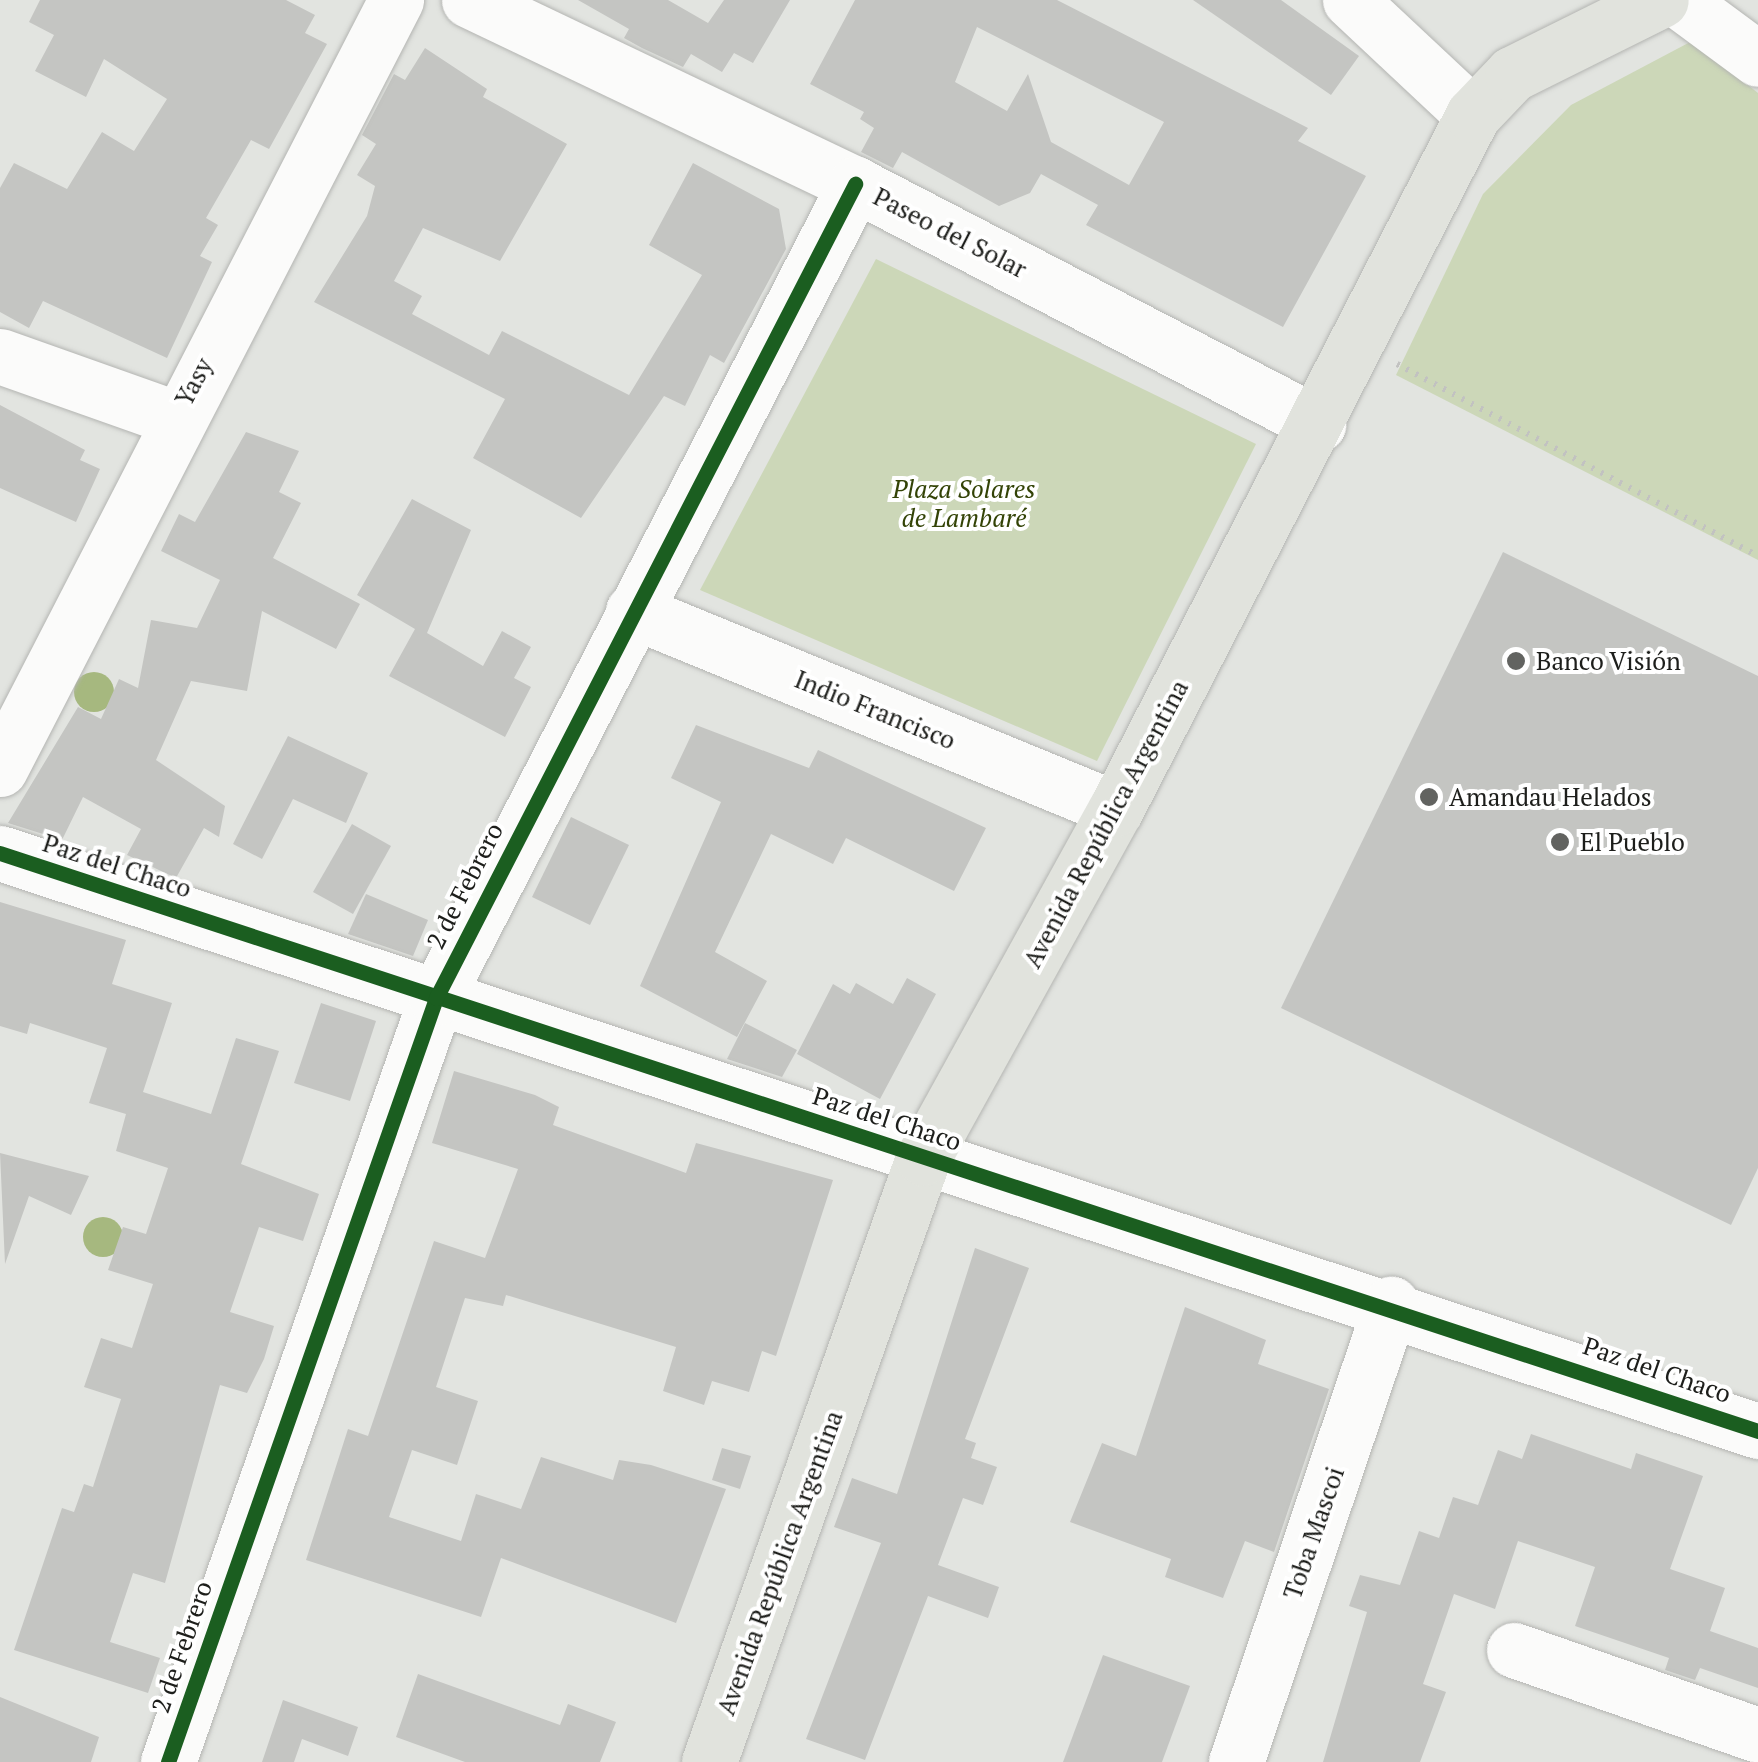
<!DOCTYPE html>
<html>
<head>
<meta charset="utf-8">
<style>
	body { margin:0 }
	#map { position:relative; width:1758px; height:1762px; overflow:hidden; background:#e2e4e0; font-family:"PT Serif",serif }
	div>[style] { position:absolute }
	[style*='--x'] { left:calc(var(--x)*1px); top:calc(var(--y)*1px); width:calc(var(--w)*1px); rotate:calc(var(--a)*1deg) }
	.green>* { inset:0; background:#ccd7b8 }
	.water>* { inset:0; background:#a6b87f }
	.round { border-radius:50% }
	.building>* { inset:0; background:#c4c5c2 }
	.path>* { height:6px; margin-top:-3px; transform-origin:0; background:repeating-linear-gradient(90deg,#c2c2c1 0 2.5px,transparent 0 10.5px) }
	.roads { filter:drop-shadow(0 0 2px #b4b5b2) drop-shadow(0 0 2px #b4b5b2) }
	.minor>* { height:55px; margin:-27.5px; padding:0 27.5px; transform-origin:27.5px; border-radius:27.5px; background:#fbfbfa }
	.major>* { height:55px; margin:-27.5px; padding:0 27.5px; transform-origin:27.5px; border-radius:27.5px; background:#e1e3dd }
	.cycleway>* { height:15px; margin:-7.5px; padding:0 7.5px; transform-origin:7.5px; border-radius:7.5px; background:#1b5e20 }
	.dots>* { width:28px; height:28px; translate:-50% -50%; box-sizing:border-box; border:5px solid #fff; border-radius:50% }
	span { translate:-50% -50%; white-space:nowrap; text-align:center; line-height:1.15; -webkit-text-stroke:8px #fff; paint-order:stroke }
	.street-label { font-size:25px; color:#1d1e1b }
	.park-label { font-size:25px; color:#334306; font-style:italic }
	.poi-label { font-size:25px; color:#1d1e1b }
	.left { translate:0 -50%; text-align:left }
</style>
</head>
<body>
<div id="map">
	<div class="green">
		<div style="clip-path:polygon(1692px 41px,1758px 93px,1758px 560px,1396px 375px,1483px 194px,1571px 105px)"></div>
		<div style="clip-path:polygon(876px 259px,1256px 444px,1097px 761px,700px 590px)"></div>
	</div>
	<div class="water">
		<div class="round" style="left:74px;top:672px;width:40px;height:40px"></div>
		<div class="round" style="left:83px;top:1217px;width:40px;height:40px"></div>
	</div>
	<div class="building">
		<div style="clip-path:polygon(40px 0,286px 0,315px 15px,305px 33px,327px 44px,269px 149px,251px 140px,206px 218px,218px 225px,200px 256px,212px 262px,167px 358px,43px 301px,29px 328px,0 312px,0 188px,14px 163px,67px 189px,102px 132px,134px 151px,167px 99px,104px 59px,86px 97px,35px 71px,54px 35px,29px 22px)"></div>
		<div style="clip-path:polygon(578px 0,668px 0,708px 23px,724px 0,790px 0,753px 63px,734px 53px,722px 72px,691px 54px,683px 67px,642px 48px,624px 38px,629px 29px)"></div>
		<div style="clip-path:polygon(evenodd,855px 0,1057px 0,1308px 128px,1298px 141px,1366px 176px,1283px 327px,1086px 225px,1098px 205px,1041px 174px,1030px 193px,999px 206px,902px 152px,893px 168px,861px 152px,874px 128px,860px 119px,864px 112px,810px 84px,855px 0,977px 27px,1164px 122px,1129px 185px,1051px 142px,1028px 74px,1007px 111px,955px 82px,977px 27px)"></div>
		<div style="clip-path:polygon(1193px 0,1281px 0,1359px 56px,1331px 95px)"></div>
		<div style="clip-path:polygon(425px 48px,487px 89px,483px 97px,567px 144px,500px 261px,423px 228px,394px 281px,422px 296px,412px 314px,489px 355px,502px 331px,629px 395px,702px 275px,649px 245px,693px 163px,779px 209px,786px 249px,724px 363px,710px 355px,685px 406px,664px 396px,581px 518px,473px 458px,505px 399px,314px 302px,367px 216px,375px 186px,357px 175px,376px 144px,362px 135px,394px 74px,405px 80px)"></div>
		<div style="clip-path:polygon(0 405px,85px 450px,80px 460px,100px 469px,76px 522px,0 488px)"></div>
		<div style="clip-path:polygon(246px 432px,299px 451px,279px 492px,301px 503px,273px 558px,360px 604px,336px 649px,262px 611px,247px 691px,191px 681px,156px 760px,225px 806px,219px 837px,204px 828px,176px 878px,127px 855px,141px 829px,83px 797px,62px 840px,8px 823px,78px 707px,101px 719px,119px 679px,138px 688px,151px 620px,197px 628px,220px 580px,161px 551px,179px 514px,195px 522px)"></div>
		<div style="clip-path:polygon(412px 499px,471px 530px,427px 633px,483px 666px,502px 631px,531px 647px,514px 678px,531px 687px,505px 737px,389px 676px,415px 629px,357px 595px)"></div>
		<div style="clip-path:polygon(1503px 552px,1758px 676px,1758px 1168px,1731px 1225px,1281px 1008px)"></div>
		<div style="clip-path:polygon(696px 725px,809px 768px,818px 750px,986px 828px,954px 891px,846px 838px,833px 864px,771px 834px,715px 952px,767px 981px,737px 1037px,640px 986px,721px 802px,671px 778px)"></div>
		<div style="clip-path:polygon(288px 736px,368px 773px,346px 823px,293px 799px,262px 859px,233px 844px)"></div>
		<div style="clip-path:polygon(571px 817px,629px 845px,590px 925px,532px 897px)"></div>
		<div style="clip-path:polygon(352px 824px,391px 846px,353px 914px,313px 892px)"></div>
		<div style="clip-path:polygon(366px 894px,428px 920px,413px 956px,348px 934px)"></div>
		<div style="clip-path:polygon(0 902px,126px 940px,112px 984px,172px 1003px,143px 1092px,211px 1114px,236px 1038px,279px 1051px,241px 1164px,319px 1194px,303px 1241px,259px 1227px,230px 1312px,274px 1326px,264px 1359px,247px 1393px,220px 1385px,165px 1583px,133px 1573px,110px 1642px,160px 1658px,148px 1693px,14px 1650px,62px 1508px,74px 1512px,84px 1484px,93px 1487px,121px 1399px,84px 1387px,101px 1338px,132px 1348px,153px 1284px,108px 1270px,123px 1227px,146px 1234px,168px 1168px,116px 1151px,126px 1114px,89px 1103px,107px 1048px,30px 1023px,27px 1034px,0 1026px)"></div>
		<div style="clip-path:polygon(907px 978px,936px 994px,880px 1099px,797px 1054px,833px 984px,850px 994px,856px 983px,893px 1004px)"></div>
		<div style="clip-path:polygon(321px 1003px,376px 1021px,350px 1101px,294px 1083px)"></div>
		<div style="clip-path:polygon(745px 1023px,797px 1050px,782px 1077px,727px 1059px)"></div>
		<div style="clip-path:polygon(454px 1071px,535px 1095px,559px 1107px,553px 1125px,686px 1173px,696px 1143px,833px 1180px,776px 1356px,762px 1351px,749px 1392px,712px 1381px,704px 1405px,663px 1391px,676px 1347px,506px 1295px,503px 1306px,465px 1298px,436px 1387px,478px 1401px,457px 1465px,412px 1450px,389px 1517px,461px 1541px,476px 1494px,521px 1509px,541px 1457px,613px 1480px,619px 1460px,651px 1465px,726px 1489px,676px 1623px,501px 1558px,481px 1617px,306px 1560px,348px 1429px,368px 1436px,434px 1241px,485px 1258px,518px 1169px,432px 1143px)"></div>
		<div style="clip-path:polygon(0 1153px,89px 1176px,71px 1215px,29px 1196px,5px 1264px)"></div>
		<div style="clip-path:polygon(975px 1248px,1029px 1268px,965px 1439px,976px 1443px,971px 1458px,997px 1467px,983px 1505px,963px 1498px,938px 1565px,999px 1587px,988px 1618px,928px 1596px,865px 1760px,806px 1739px,881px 1543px,834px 1527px,852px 1478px,897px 1494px)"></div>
		<div style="clip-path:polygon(1185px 1307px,1266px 1340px,1258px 1364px,1329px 1389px,1274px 1552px,1245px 1541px,1223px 1598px,1165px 1577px,1171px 1559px,1070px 1522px,1102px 1443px,1136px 1456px)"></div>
		<div style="clip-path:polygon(1531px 1434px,1631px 1469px,1636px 1453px,1703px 1476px,1670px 1569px,1725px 1588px,1710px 1631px,1758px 1648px,1758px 1688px,1700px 1668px,1695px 1680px,1665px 1670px,1669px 1658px,1575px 1626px,1595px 1567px,1518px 1541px,1495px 1609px,1454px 1594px,1423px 1684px,1446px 1692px,1420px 1762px,1323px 1762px,1367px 1612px,1349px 1606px,1360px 1575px,1400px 1585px,1419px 1531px,1439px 1538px,1453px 1497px,1478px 1505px,1498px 1450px,1522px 1459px)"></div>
		<div style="clip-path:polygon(722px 1448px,751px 1456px,740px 1489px,712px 1480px)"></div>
		<div style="clip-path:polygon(1103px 1655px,1190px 1686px,1162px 1762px,1063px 1762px)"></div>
		<div style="clip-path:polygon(418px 1674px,560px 1725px,568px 1704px,616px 1722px,600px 1762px,465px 1762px,396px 1737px)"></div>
		<div style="clip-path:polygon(0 1697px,99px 1737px,91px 1762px,0 1762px)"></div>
		<div style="clip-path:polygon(283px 1700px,358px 1727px,348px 1756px,302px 1739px,294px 1762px,262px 1762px)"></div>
	</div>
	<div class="path">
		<div style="--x:1397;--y:364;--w:409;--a:28"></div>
	</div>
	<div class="roads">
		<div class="minor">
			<div style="--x:469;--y:0;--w:428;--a:25.5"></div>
			<div style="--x:855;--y:184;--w:522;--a:27.4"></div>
			<div style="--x:1350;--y:0;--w:168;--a:43.1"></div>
			<div style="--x:1678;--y:0;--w:99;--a:36.4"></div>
			<div style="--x:0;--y:356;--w:186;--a:19.5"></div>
			<div style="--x:633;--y:611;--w:522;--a:22.29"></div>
			<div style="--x:0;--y:769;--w:865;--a:-62.75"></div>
			<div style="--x:0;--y:853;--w:1851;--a:18.2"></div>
			<div style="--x:1514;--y:1650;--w:258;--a:19.2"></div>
			<div style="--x:168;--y:1762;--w:810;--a:-70.67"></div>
			<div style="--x:436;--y:998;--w:916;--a:-62.76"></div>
			<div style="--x:1236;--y:1762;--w:484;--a:-71.3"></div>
		</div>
		<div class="major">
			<div style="--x:709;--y:1762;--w:641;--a:-70.49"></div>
			<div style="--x:923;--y:1158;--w:399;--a:-61.1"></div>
			<div style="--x:1116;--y:809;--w:780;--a:-62.78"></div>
			<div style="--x:1473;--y:115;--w:57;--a:-46.4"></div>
			<div style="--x:1512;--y:74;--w:166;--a:-26.4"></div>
		</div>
	</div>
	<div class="cycleway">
		<div style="--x:0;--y:853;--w:1851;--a:18.2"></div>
		<div style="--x:168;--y:1762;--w:810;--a:-70.67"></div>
		<div style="--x:436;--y:998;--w:916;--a:-62.76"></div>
	</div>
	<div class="dots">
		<div style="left:1516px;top:661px;background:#626360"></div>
		<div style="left:1429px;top:797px;background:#626360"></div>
		<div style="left:1560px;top:842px;background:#626360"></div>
	</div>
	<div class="street-label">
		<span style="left:950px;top:233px;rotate:27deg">Paseo del Solar</span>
		<span style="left:194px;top:382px;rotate:-62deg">Yasy</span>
		<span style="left:875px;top:710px;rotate:22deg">Indio Francisco</span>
		<span style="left:1106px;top:824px;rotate:-62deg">Avenida República Argentina</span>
		<span style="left:117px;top:866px;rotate:18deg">Paz del Chaco</span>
		<span style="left:465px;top:886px;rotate:-63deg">2 de Febrero</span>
		<span style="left:887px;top:1119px;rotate:18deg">Paz del Chaco</span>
		<span style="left:1657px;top:1370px;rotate:19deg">Paz del Chaco</span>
		<span style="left:1314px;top:1533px;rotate:-71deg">Toba Mascoi</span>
		<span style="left:780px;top:1563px;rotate:-70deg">Avenida República Argentina</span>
		<span style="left:182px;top:1647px;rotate:-71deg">2 de Febrero</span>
	</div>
	<div class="park-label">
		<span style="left:964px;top:504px">Plaza Solares<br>de Lambaré</span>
	</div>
	<div class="poi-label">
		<span class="left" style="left:1536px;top:661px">Banco Visión</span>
		<span class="left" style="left:1449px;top:797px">Amandau Helados</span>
		<span class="left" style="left:1580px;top:842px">El Pueblo</span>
	</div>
</div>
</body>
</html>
